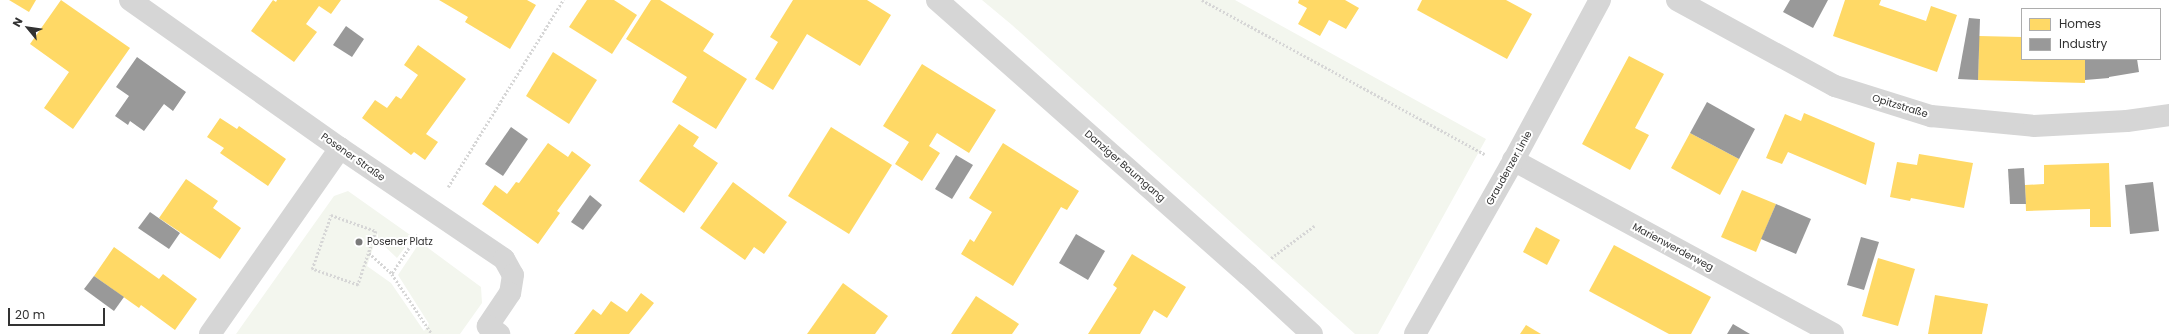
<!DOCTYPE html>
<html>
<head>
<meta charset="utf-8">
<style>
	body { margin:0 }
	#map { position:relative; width:2169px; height:334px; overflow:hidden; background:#fff; font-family:Poppins,sans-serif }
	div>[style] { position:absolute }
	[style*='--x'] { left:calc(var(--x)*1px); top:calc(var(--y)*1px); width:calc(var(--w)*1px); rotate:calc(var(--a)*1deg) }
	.green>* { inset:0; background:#f3f6ee }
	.homes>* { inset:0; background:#ffd966 }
	.industry>* { inset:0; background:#999 }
	.path>* { height:2.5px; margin-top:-1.25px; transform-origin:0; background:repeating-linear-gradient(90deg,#d6d6d6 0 2px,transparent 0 4px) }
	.minor>* { height:22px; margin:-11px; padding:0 11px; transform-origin:11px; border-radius:11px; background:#d6d6d6 }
	.dots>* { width:11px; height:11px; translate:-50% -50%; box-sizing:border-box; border:2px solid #fff; border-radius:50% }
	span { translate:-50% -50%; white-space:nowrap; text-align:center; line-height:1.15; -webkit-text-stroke:4px #fff; paint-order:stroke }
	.street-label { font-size:10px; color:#323232 }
	.poi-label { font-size:10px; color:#323232 }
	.left { translate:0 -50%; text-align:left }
	.legend { position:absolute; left:2021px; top:8px; width:140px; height:52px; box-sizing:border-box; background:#fff; border:1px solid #adadad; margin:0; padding:5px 7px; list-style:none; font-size:12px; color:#323232 }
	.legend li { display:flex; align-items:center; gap:8px; height:20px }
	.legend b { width:20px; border:1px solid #adadad }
	.north { position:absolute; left:8px; top:8px; width:40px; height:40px; -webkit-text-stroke:3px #fff; paint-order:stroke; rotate:299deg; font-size:11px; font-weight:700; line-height:16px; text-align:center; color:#323232 }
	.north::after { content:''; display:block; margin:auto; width:14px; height:18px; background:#323232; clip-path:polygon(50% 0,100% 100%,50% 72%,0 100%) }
	.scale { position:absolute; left:8px; top:308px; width:97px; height:18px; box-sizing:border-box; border:2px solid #323232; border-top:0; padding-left:5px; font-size:12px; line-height:14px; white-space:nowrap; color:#323232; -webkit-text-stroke:3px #fff; paint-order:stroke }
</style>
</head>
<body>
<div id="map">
	<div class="green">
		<div style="clip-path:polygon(982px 0,1235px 0,1486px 139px,1378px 334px,1355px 334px,1012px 25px)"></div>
		<div style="clip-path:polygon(348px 191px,413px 237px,397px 258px,378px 240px,378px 233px,367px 266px,391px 283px,424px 331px,429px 324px,398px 275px,420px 242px,481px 287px,482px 303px,460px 334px,236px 334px,334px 196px)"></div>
	</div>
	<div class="homes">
		<div style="clip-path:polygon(9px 0,36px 0,29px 12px)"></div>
		<div style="clip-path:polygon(61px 0,130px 48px,73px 129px,44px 108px,69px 72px,30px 44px)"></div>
		<div style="clip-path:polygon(273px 0,276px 2px,277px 0,341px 0,331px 14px,319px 6px,306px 24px,317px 32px,294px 62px,251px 31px)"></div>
		<div style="clip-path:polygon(439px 0,527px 0,536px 5px,510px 49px,465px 22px,468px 17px)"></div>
		<div style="clip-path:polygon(587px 0,614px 0,637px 15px,612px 54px,569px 27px)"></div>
		<div style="clip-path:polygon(651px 0,660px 0,714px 34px,703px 51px,747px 79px,716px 129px,672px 102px,687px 77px,626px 39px)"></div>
		<div style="clip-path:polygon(793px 0,867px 0,891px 15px,860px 66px,807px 34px,773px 90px,755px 79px,778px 42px,770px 37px)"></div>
		<div style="clip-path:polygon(1299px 0,1345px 0,1359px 8px,1346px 29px,1329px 20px,1320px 36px,1298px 24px,1307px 8px,1298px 3px)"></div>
		<div style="clip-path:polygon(1422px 0,1506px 0,1532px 14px,1507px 59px,1417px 10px)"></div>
		<div style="clip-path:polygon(1845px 0,1881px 0,1879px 5px,1926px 21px,1931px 6px,1957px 15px,1937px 72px,1833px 36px)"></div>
		<div style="clip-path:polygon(1979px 36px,2022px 37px,2022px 59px,2085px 59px,2085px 83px,1978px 80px)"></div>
		<div style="clip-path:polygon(418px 45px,466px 79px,426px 134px,438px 142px,425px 160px,414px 152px,411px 155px,362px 118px,375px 100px,387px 108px,396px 96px,401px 99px,418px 75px,404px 65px)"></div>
		<div style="clip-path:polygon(553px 52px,597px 80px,569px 124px,526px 96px)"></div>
		<div style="clip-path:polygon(1629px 56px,1664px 74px,1635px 128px,1649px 135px,1630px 170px,1582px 144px)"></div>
		<div style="clip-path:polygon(922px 64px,996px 110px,969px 153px,937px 133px,929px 146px,940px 153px,922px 181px,895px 164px,909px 142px,883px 126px)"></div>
		<div style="clip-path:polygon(1804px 113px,1875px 143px,1866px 185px,1788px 152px,1782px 164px,1766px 158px,1785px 114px,1801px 121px)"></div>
		<div style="clip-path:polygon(220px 118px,237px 129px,239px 126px,286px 159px,268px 186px,220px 153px,224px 148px,207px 137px)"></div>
		<div style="clip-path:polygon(679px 124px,699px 137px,693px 146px,718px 163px,684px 213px,639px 181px)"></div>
		<div style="clip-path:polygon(831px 127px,892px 165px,849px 234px,788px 196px)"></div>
		<div style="clip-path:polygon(1690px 133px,1739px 159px,1720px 195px,1671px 168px)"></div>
		<div style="clip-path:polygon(548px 143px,568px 157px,572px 151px,591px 165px,557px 211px,560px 213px,538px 244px,482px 204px,495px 185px,507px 194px,516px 182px,519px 183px)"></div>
		<div style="clip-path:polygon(1003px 143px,1079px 191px,1067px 210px,1061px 207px,1013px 286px,961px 254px,970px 239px,974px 242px,992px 212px,969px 198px)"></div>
		<div style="clip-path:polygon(1919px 154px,1973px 163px,1964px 208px,1911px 198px,1910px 201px,1890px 197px,1897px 162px,1917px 165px)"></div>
		<div style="clip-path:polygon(2109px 163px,2111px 227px,2090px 227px,2090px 209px,2026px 211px,2025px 185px,2044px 184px,2044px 165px)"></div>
		<div style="clip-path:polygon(186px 179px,218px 201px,213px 208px,241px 228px,220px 259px,159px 218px)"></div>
		<div style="clip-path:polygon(733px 182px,787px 222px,764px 254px,754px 247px,745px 260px,700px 228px)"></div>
		<div style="clip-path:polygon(1742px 190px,1776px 204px,1756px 252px,1721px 237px)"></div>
		<div style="clip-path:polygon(1536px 227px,1560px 240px,1547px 265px,1523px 252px)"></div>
		<div style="clip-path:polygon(1614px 245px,1711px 297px,1691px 334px,1669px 334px,1589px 291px)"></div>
		<div style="clip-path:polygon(114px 247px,159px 279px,163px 274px,197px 299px,175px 330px,141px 305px,139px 308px,94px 276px)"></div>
		<div style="clip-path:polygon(1132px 254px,1186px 287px,1167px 318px,1154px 310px,1140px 334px,1088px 334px,1117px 288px,1113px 285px)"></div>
		<div style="clip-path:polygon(1878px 258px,1915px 269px,1898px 326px,1862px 316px)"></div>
		<div style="clip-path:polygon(843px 283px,888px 316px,875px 334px,807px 334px)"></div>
		<div style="clip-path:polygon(641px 293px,654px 303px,629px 334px,574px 334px,593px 309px,601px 315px,611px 301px,627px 312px)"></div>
		<div style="clip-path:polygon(1935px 295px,1988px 304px,1982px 334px,1928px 334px)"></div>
		<div style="clip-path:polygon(976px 296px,1019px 324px,1012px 334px,951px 334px)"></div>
		<div style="clip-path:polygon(1526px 325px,1541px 334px,1520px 334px)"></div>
	</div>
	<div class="industry">
		<div style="clip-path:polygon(1790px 0,1828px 0,1813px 28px,1783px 12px)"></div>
		<div style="clip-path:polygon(1969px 18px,1980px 19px,1978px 80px,1958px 79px)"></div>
		<div style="clip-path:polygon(346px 26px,364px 39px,352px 57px,333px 45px)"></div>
		<div style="clip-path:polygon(137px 57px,186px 92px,173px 111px,164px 104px,144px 131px,130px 121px,128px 125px,115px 116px,129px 96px,116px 87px)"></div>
		<div style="clip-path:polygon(2085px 59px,2137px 59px,2139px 72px,2109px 77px,2109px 78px,2085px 80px)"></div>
		<div style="clip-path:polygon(1707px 102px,1755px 129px,1739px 159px,1690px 133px)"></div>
		<div style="clip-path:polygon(511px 127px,528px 139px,503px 176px,485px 164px)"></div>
		<div style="clip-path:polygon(956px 155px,973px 165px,952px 199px,935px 189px)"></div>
		<div style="clip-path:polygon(2024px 168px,2026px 204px,2010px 204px,2008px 169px)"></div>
		<div style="clip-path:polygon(2153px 182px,2159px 231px,2130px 234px,2125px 185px)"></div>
		<div style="clip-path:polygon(590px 195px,602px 205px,583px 230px,571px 222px)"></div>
		<div style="clip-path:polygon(1776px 204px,1811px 219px,1796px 254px,1761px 239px)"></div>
		<div style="clip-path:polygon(150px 212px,180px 233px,169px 249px,138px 228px)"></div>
		<div style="clip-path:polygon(1076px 234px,1105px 251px,1088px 280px,1059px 263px)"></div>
		<div style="clip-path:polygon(1861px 237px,1879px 242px,1864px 290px,1847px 285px)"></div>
		<div style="clip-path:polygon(94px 276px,124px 297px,114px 311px,84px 289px)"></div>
		<div style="clip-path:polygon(1733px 324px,1750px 334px,1727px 334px)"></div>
	</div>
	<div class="path">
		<div style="--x:1202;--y:0;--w:322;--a:28.6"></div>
		<div style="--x:448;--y:187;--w:220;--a:-58.4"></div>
		<div style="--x:331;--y:215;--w:48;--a:19.6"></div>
		<div style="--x:376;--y:231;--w:57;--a:108.4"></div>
		<div style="--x:358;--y:285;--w:49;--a:-160.8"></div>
		<div style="--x:312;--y:269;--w:57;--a:-70.6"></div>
		<div style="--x:418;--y:235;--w:47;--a:123.7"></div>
		<div style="--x:392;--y:274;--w:72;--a:56.3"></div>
		<div style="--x:369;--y:253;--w:31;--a:42"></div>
		<div style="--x:1271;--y:258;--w:54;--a:-36.7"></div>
	</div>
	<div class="minor">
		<div style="--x:130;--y:0;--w:257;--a:35.2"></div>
		<div style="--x:340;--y:148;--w:198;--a:34.1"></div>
		<div style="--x:504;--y:259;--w:18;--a:61"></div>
		<div style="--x:513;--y:275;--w:18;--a:99"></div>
		<div style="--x:510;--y:293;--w:40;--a:124"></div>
		<div style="--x:488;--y:326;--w:14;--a:36"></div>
		<div style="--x:937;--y:0;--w:415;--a:41.5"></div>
		<div style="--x:1248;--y:275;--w:87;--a:42.7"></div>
		<div style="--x:1677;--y:0;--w:180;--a:28.6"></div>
		<div style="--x:1835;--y:86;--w:101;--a:17.4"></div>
		<div style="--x:1931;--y:116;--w:103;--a:5.5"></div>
		<div style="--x:2034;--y:126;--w:93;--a:-3.1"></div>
		<div style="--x:2127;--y:121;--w:42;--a:-8.1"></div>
		<div style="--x:1513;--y:160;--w:364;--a:28.5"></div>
		<div style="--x:210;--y:334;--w:227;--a:-55"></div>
		<div style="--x:1415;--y:334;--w:192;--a:-60.4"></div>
		<div style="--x:1510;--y:167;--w:190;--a:-61.7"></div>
	</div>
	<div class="dots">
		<div style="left:359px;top:242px;background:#7a7a7a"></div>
	</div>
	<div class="street-label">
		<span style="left:1900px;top:106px;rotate:17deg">Opitzstraße</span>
		<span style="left:353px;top:157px;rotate:35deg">Posener Straße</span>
		<span style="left:1125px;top:166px;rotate:41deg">Danziger Baumgang</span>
		<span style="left:1509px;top:168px;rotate:-61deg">Graudenzer Linie</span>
		<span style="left:1673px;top:247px;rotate:28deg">Marienwerderweg</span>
	</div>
	<div class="poi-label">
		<span class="left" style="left:367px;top:242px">Posener Platz</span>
	</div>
	<ul class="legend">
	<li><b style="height:11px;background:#ffd966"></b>Homes</li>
	<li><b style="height:11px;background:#999"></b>Industry</li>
	</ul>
	<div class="north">N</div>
	<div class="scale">20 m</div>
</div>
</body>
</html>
